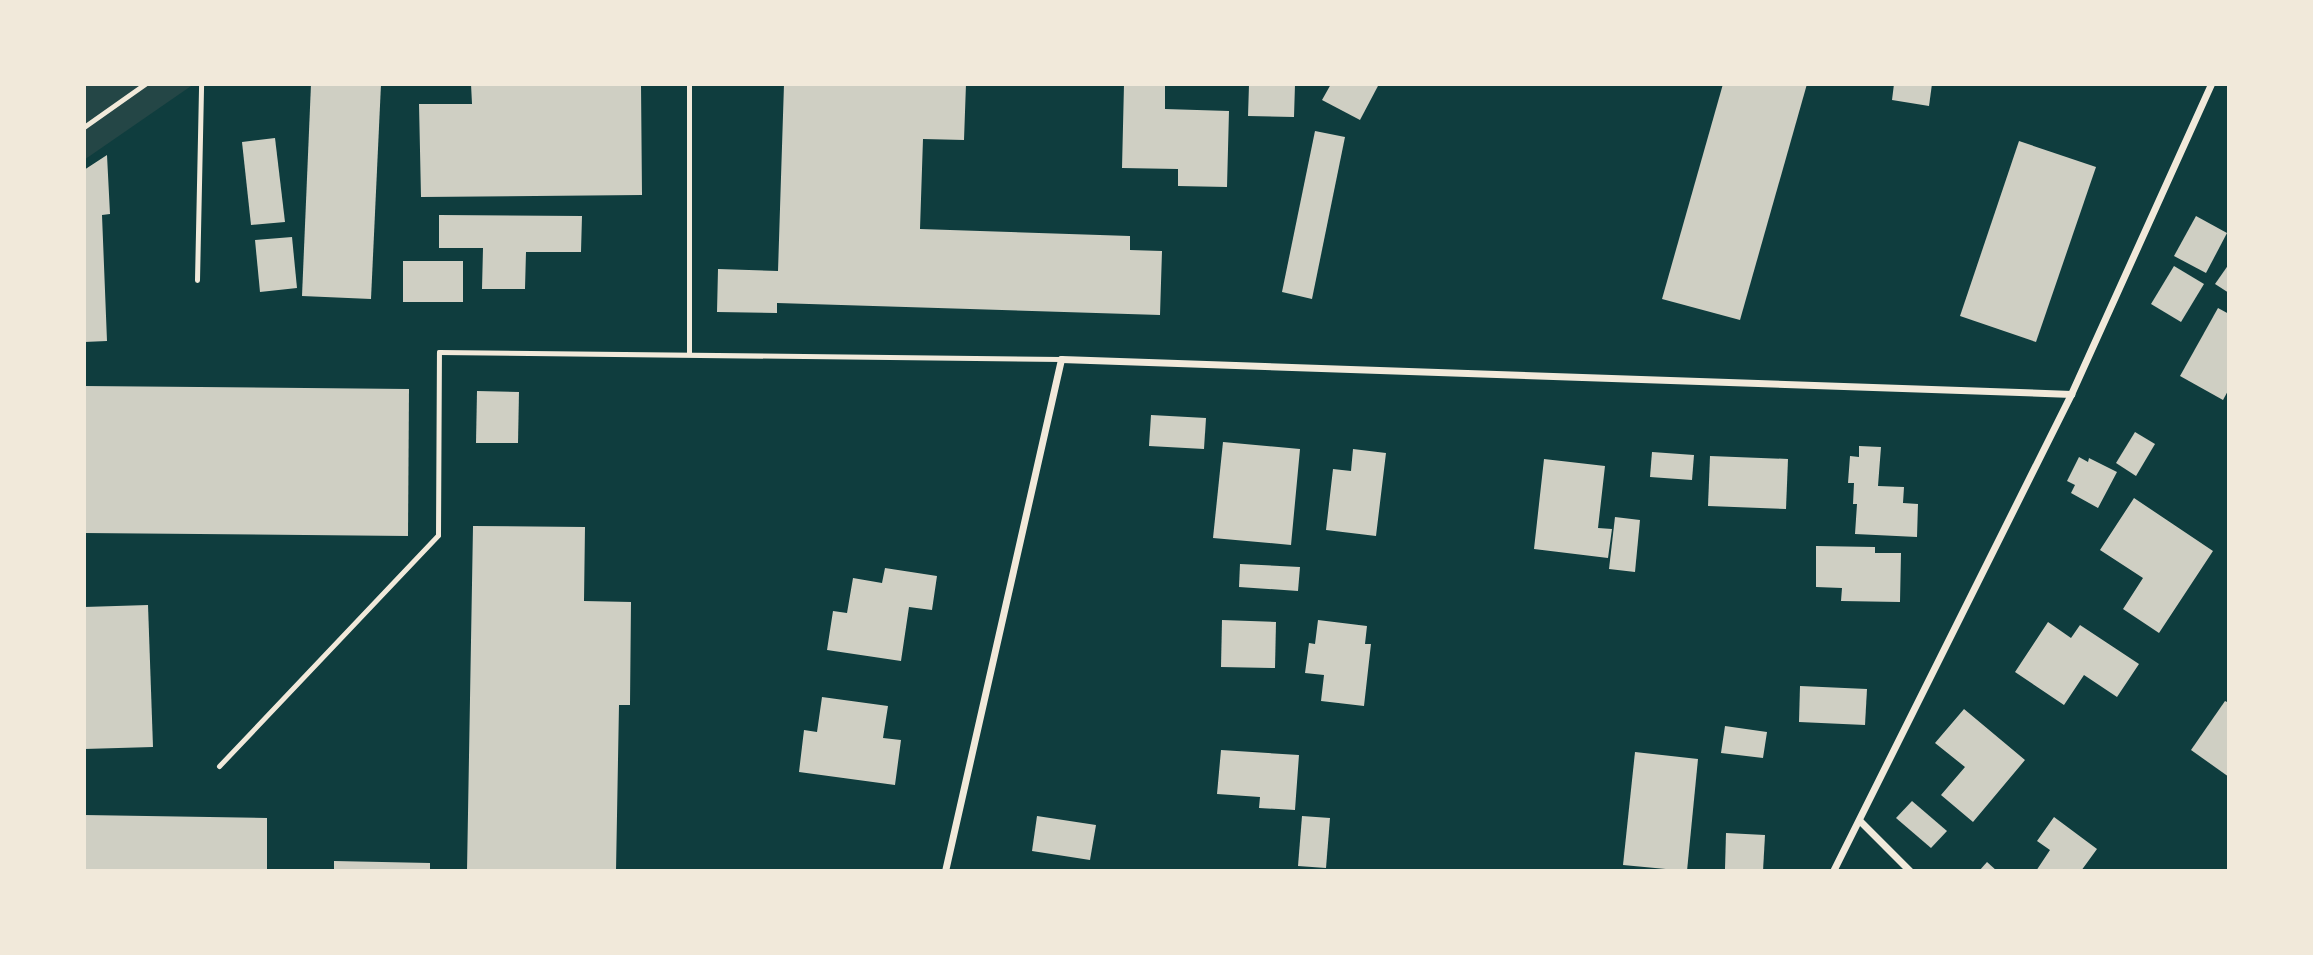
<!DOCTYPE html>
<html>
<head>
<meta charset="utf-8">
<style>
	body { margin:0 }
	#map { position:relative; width:2313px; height:955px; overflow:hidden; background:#0f3d3e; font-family:"Fira Sans",sans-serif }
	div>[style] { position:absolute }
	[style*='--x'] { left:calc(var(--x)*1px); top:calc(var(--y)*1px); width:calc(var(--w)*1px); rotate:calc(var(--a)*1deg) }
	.green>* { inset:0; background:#244646 }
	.building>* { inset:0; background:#cfcfc3 }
	.path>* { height:4.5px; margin:-2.25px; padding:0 2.25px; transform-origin:2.25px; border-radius:2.25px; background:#f1e9da }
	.service>* { height:5px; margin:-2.5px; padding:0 2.5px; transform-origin:2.5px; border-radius:2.5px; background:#f1e9da }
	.minor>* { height:7px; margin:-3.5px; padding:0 3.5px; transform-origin:3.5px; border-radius:3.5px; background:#f1e9da }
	span { translate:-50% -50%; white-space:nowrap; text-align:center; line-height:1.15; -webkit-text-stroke:6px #f1e9da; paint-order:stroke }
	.frame { position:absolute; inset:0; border:86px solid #f1e9da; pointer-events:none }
</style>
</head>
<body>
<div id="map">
	<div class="green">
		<div style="clip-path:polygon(84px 84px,194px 84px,84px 160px)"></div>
	</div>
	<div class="building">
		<div style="clip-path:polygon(311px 84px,381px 84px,371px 299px,302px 296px)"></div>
		<div style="clip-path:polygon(471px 84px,641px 84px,642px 195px,421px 197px,419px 104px,472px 104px)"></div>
		<div style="clip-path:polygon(784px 84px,966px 84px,964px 140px,923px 139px,920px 229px,1130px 236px,1130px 250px,1162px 251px,1160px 315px,777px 303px,777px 313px,717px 312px,718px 269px,778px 271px)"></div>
		<div style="clip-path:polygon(1124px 84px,1165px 84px,1165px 109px,1229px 111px,1227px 187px,1178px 186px,1178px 169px,1122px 168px)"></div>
		<div style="clip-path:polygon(1249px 84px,1295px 84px,1294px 117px,1248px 116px)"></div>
		<div style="clip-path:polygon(1331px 84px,1379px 84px,1360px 120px,1322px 100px)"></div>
		<div style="clip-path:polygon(1723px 84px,1807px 84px,1740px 320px,1662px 299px)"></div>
		<div style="clip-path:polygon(1894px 84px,1932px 84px,1929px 106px,1892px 100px)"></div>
		<div style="clip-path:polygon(1315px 131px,1345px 137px,1312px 299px,1282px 292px)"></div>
		<div style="clip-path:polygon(275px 138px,285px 222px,251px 225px,242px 142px)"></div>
		<div style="clip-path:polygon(2019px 141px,2096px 167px,2036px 342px,1960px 316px)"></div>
		<div style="clip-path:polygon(107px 155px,110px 214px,102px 215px,107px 341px,84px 342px,84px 170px)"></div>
		<div style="clip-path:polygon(439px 215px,582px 216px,581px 252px,526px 252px,525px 289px,482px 289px,483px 248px,439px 248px)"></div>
		<div style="clip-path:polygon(2196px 216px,2227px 233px,2206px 273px,2174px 256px)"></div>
		<div style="clip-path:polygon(292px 237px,297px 288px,260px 292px,255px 240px)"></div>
		<div style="clip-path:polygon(403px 261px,463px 261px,463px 302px,403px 302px)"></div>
		<div style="clip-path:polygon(2229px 264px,2229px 293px,2215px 284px)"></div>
		<div style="clip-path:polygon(2174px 266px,2204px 284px,2181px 322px,2151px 304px)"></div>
		<div style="clip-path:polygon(2218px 308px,2229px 314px,2229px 389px,2223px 400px,2180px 376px)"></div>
		<div style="clip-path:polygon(84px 386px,409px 389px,408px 536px,84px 533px)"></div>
		<div style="clip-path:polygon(477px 391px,519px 392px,518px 443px,476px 443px)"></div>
		<div style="clip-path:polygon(1151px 415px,1206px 418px,1204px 449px,1149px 446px)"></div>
		<div style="clip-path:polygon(2135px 432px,2155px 444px,2136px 476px,2116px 463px)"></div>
		<div style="clip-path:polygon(1223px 442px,1300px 449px,1291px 545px,1213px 538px)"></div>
		<div style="clip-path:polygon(1859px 446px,1881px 447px,1878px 486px,1904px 487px,1903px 503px,1918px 504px,1917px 537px,1855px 534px,1857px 504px,1853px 504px,1854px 483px,1848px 483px,1850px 456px,1859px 457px)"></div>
		<div style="clip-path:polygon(1353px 449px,1386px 453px,1376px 536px,1326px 530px,1333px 469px,1351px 471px)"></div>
		<div style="clip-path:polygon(1652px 452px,1694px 455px,1692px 480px,1650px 477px)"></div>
		<div style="clip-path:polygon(1710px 456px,1788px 459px,1786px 509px,1708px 506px)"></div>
		<div style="clip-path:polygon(2079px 457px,2088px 462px,2089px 458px,2117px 472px,2098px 508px,2071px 493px,2075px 485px,2067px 481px)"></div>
		<div style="clip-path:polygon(1544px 459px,1605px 466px,1598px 528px,1612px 529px,1608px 558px,1534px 549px)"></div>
		<div style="clip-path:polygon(2134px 498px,2213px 551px,2159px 633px,2123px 609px,2143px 578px,2100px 550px)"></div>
		<div style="clip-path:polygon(1615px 517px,1640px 520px,1635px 572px,1609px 569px)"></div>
		<div style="clip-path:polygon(473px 526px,585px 527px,584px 601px,631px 602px,630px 705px,619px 705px,616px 871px,467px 871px)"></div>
		<div style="clip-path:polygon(1816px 546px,1875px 547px,1875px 553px,1901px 553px,1900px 602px,1841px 601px,1842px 588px,1816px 587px)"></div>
		<div style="clip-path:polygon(1240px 564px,1300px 567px,1298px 591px,1239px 587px)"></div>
		<div style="clip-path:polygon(885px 568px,937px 576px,932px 610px,909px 607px,901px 661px,827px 650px,833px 611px,847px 613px,853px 578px,882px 583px)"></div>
		<div style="clip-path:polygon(148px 605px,153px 747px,84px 749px,84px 607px)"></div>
		<div style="clip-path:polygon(1222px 620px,1276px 622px,1275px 668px,1221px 667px)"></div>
		<div style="clip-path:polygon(1318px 620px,1367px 626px,1365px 644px,1371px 644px,1364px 706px,1321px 701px,1324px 675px,1305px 673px,1309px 643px,1315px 644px)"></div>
		<div style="clip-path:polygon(2048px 622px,2071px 638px,2080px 625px,2139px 664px,2117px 697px,2084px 675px,2064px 705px,2015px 672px)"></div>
		<div style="clip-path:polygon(1800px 686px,1867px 689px,1865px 725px,1799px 722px)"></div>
		<div style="clip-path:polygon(822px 697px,888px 706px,883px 738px,901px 740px,895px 785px,799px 772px,804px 730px,817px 732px)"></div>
		<div style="clip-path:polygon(2225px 701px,2229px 703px,2229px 777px,2191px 750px)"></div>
		<div style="clip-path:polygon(1964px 709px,2025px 760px,1973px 822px,1941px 795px,1965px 767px,1935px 743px)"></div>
		<div style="clip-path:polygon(1725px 726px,1767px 732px,1763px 758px,1721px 753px)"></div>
		<div style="clip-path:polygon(1221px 750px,1299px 755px,1295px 810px,1259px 808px,1260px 797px,1217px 794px)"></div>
		<div style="clip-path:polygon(1635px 752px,1698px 759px,1687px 871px,1623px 865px)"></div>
		<div style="clip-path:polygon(1912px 801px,1947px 831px,1931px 848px,1896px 818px)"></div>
		<div style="clip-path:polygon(84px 815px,267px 818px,267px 871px,84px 871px)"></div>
		<div style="clip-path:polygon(1037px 816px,1096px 825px,1090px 860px,1032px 851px)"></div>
		<div style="clip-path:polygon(1302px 816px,1330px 818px,1326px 868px,1298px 866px)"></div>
		<div style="clip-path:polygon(2054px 817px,2097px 849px,2081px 871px,2036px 871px,2050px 850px,2037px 841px)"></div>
		<div style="clip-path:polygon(1726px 833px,1765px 835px,1763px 871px,1725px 869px)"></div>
		<div style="clip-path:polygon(334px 861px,430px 863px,430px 871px,334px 871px)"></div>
		<div style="clip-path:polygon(1987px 862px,1997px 871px,1979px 871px)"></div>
	</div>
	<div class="path">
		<div style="--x:84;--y:127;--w:75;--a:-35.2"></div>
	</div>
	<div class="service">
		<div style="--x:689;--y:84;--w:270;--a:90"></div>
		<div style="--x:197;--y:280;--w:196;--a:-88.8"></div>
		<div style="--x:219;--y:766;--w:318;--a:-46.5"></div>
		<div style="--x:438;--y:535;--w:183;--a:-89.7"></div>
		<div style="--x:439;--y:352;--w:622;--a:0.64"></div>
	</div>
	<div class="minor">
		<div style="--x:1860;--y:821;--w:71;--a:45"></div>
		<div style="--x:945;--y:871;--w:525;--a:-77.23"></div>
		<div style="--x:1061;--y:359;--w:1011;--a:1.98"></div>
		<div style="--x:1833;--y:871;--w:533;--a:-63.48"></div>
		<div style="--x:2071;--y:394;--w:340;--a:-65.7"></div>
	</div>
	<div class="frame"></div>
</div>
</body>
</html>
